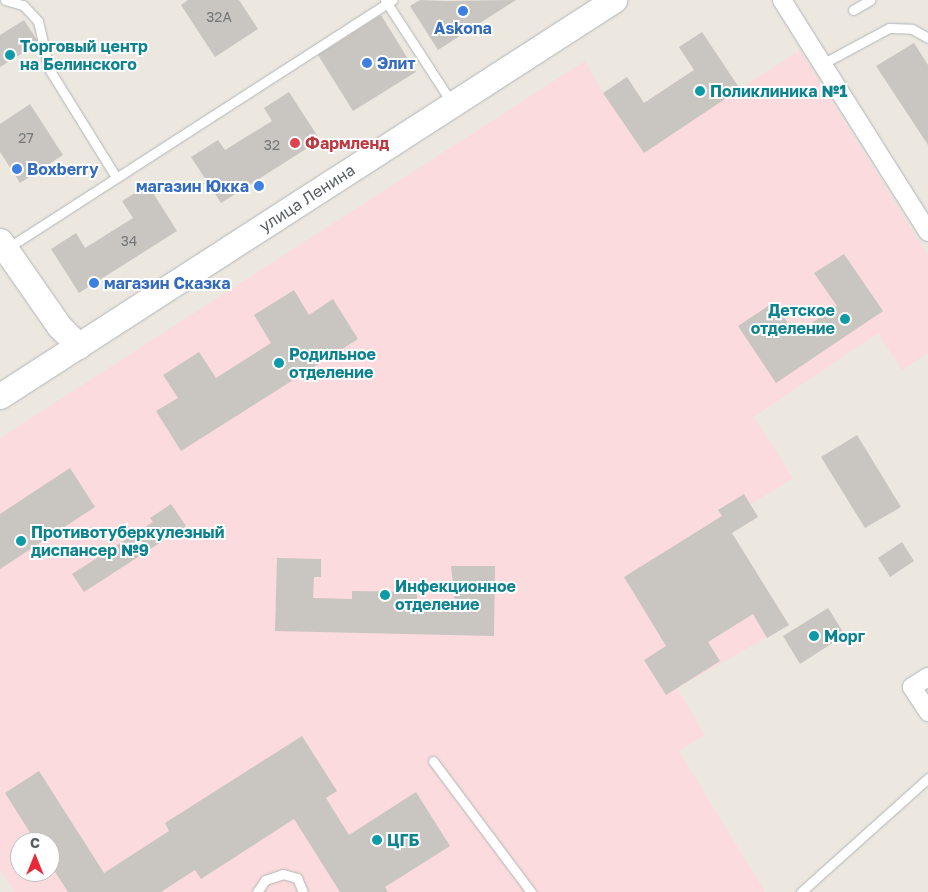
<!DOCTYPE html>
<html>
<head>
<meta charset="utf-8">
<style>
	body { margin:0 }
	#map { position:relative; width:928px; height:892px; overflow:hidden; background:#ece8e0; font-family:"Golos Text",sans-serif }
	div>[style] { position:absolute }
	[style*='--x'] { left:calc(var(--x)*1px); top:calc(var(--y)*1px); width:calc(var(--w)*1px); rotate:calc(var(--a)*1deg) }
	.medical>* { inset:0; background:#fbdbdd }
	.building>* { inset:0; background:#c9c5c0 }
	.roads { filter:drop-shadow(0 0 1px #b1b5b8) drop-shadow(0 0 1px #b1b5b8) }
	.lane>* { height:9px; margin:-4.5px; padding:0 4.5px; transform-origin:4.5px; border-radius:4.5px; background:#fff }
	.street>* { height:18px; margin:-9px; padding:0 9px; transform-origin:9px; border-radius:9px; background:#fff }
	.secondary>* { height:25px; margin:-12.5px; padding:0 12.5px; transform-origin:12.5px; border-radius:12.5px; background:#fff }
	.dots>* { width:14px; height:14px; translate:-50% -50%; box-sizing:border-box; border:2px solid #fff; border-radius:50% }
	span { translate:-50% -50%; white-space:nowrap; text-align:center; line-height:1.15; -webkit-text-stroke:4px #fff; paint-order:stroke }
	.number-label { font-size:14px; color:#75787a }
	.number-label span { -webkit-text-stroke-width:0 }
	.shop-label { font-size:16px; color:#366cbe; font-weight:700 }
	.left { translate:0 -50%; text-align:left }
	.right { translate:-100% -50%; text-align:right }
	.culture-label { font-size:16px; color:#0d838f; font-weight:700 }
	.health-label { font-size:16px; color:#be3a42; font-weight:700 }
	.street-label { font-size:16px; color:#595e62 }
	.north { position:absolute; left:10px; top:832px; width:50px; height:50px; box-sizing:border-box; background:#fff; border:1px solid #bdbfc0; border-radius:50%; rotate:0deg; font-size:14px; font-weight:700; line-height:20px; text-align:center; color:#595e62 }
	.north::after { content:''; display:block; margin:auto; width:18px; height:22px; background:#ea2938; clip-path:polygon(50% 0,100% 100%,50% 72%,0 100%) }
</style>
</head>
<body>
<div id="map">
	<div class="medical">
		<div style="clip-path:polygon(evenodd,702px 32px,740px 89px,800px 50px,928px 256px,928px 353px,902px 370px,878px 333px,754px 417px,793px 478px,750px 505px,758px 517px,732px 533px,789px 625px,677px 688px,705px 735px,679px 751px,765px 892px,15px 892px,0 869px,0 438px,585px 61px,603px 93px,627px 77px,644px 103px,693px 70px,679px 47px,702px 32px,20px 842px,50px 842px,50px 872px,20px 872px,20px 842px)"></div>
	</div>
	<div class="building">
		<div style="clip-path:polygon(188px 0,239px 0,258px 29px,215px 57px,181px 5px)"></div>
		<div style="clip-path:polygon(420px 0,445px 1px,516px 0,438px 50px,410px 6px)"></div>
		<div style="clip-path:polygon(381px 15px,416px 72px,353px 111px,318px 55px)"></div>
		<div style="clip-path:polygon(24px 20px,39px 43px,0 67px,0 35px)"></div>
		<div style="clip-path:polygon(702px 32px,740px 89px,644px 153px,603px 93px,627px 77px,644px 103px,694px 70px,679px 47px)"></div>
		<div style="clip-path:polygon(914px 43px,928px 65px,928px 145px,876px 66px)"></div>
		<div style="clip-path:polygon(289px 92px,320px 140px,221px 203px,191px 157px,218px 140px,225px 150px,272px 121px,264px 108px)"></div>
		<div style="clip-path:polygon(30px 104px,63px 155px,20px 183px,0 152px,0 124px)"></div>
		<div style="clip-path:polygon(148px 185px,177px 231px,79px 293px,51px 249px,76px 233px,85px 248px,133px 218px,122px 201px)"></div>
		<div style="clip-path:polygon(844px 254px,883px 311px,776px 383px,738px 326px,774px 302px,795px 334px,837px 306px,814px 273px)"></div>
		<div style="clip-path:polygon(294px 290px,309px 315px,333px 299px,358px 339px,181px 451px,156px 411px,178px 398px,163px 375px,199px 352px,216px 378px,271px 343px,254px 315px)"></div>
		<div style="clip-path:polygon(857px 435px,901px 507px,865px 528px,821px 457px)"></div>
		<div style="clip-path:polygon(70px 468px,95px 507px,0 569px,0 514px)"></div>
		<div style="clip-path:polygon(744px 494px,758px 517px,732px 533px,789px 625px,767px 638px,753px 614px,708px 642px,720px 661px,666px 695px,644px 660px,666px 646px,624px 577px,722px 516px,718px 510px)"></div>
		<div style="clip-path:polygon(171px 504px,186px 526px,84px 592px,72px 574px,153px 522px,150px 518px)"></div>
		<div style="clip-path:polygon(902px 542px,914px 561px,890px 577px,878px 558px)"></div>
		<div style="clip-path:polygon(277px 558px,321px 559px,321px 577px,314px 577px,313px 598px,352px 599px,352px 591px,417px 592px,417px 604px,455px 604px,451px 566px,495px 566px,494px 636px,275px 631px)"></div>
		<div style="clip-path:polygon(828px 608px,845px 635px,800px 664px,783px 636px)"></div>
		<div style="clip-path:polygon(302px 736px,337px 791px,326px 798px,349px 835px,416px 792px,450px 846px,385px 887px,388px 892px,340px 892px,294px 819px,201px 879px,195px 870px,161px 892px,68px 892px,50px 864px,50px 842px,36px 842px,5px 793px,39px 771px,104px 873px,169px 831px,165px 823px)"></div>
	</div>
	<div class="roads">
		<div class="lane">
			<div style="--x:5;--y:0;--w:19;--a:16"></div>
			<div style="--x:23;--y:5;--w:22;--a:47"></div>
			<div style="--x:38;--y:21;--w:49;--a:77.1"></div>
			<div style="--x:49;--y:69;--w:127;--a:58.2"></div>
			<div style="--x:385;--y:0;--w:123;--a:57"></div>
			<div style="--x:853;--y:10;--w:20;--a:-30"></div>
			<div style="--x:822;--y:64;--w:76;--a:-28.2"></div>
			<div style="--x:889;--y:28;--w:23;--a:2"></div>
			<div style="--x:912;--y:29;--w:18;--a:29"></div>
			<div style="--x:6;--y:249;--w:460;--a:-32.8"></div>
			<div style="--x:433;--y:761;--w:164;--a:53.2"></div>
			<div style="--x:257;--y:892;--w:14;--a:-56"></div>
			<div style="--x:265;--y:880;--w:19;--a:-18"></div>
			<div style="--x:283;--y:874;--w:15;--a:16"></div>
			<div style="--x:297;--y:878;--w:15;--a:67"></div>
			<div style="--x:801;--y:892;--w:171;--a:-41.9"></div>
		</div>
		<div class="street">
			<div style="--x:782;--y:0;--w:274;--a:57.8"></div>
			<div style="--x:928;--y:677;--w:19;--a:148"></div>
			<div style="--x:912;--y:687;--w:30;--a:57"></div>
		</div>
		<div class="secondary">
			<div style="--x:0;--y:241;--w:103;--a:55.2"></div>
			<div style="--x:59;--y:326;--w:28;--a:45"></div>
			<div style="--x:0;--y:396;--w:731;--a:-32.82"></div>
		</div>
	</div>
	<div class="dots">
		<div style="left:463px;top:11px;background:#3f7fe0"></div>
		<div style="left:10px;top:55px;background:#0f9aa8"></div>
		<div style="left:367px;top:63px;background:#3f7fe0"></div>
		<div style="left:700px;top:91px;background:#0f9aa8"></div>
		<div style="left:295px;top:143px;background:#e0444e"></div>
		<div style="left:17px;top:169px;background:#3f7fe0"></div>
		<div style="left:259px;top:186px;background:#3f7fe0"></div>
		<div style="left:94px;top:283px;background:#3f7fe0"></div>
		<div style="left:845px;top:319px;background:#0f9aa8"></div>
		<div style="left:279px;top:363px;background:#0f9aa8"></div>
		<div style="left:21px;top:541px;background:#0f9aa8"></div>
		<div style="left:385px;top:595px;background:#0f9aa8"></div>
		<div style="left:814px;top:636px;background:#0f9aa8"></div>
		<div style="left:377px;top:840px;background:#0f9aa8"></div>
	</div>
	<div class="number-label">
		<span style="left:219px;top:17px">32А</span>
		<span style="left:26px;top:138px">27</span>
		<span style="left:272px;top:145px">32</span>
		<span style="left:129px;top:241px">34</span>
	</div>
	<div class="shop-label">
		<span style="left:463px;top:28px">Askona</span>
		<span class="left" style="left:377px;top:63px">Элит</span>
		<span class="left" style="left:27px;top:169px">Boxberry</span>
		<span class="right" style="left:249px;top:186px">магазин Юкка</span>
		<span class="left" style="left:104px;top:283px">магазин Сказка</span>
	</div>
	<div class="culture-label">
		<span class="left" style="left:20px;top:55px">Торговый центр<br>на Белинского</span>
		<span class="left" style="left:710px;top:91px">Поликлиника №1</span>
		<span class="right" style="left:835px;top:319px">Детское<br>отделение</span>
		<span class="left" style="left:289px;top:363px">Родильное<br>отделение</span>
		<span class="left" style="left:31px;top:541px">Противотуберкулезный<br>диспансер №9</span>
		<span class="left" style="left:395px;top:595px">Инфекционное<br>отделение</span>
		<span class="left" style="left:824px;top:636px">Морг</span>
		<span class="left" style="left:387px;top:840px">ЦГБ</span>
	</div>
	<div class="health-label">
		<span class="left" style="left:305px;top:143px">Фармленд</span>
	</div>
	<div class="street-label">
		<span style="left:307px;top:198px;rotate:-33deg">улица Ленина</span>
	</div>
	<div class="north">С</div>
</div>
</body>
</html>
